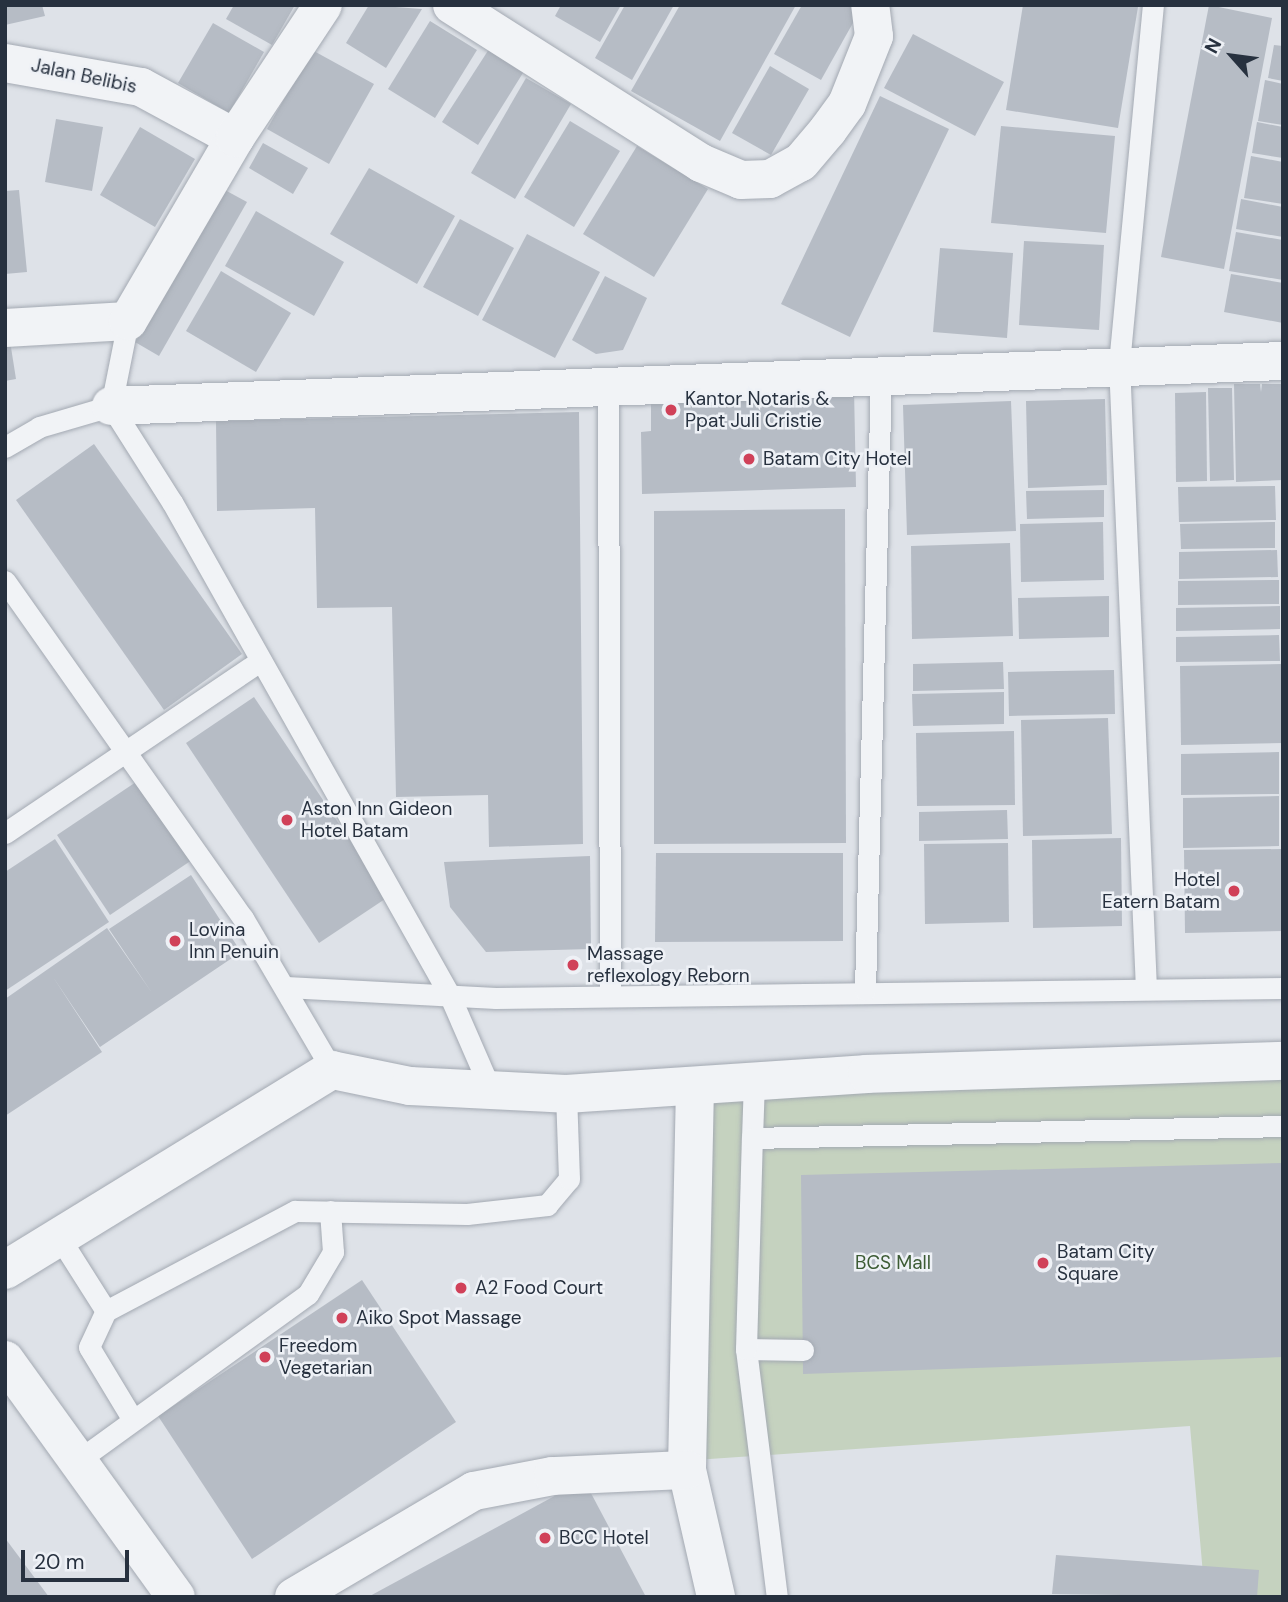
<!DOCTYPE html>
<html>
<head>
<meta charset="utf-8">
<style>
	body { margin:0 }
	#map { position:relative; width:1288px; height:1602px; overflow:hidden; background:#dee2e8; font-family:"DM Sans",sans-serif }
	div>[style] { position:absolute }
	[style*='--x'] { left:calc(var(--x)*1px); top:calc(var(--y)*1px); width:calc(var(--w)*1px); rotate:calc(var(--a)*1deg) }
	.green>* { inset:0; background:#c5d2bf }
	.building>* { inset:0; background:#b6bcc5 }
	.roads { filter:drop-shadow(0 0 2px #a3a9b2) drop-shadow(0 0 2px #a3a9b2) }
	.service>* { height:21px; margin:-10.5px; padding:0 10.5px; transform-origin:10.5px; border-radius:10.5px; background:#f1f3f6 }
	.minor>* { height:38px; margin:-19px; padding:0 19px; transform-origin:19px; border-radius:19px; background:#f1f3f6 }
	.dots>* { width:19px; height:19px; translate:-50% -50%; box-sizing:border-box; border:4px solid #eef1f6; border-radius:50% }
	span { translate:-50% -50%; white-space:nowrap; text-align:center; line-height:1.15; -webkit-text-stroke:5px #eef1f6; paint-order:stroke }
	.street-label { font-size:19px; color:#27313f }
	.poi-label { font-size:19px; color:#27313f }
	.left { translate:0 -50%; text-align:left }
	.right { translate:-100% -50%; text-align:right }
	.park-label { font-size:19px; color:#3c5b34 }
	.frame { position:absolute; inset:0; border:7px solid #27313f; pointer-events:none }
	.north { position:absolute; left:1197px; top:21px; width:70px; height:70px; -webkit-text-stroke:5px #eef1f6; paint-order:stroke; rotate:298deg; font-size:19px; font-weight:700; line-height:28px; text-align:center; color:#27313f }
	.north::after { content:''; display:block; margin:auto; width:24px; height:32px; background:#27313f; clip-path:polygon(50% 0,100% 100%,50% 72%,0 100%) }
	.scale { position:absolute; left:21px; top:1550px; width:108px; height:32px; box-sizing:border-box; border:4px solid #27313f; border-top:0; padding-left:9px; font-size:21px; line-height:24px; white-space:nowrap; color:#27313f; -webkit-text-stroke:5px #eef1f6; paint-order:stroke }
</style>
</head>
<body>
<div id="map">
	<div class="green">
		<div style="clip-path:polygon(1283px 1067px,1283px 1597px,1205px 1597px,1190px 1426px,695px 1460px,706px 1087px)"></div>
	</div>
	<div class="building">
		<div style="clip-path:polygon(5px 5px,42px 5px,45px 16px,5px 25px)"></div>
		<div style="clip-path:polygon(234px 5px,295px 5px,272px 45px,226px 19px)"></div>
		<div style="clip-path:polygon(369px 5px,422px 9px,386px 68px,346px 43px)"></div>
		<div style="clip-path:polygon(561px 5px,621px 5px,600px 42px,555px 16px)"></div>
		<div style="clip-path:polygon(625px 5px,674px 5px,632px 80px,595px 58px)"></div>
		<div style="clip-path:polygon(680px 5px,796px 5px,720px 141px,631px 91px)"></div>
		<div style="clip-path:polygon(802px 5px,863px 5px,821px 80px,774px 54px)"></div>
		<div style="clip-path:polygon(1023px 5px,1138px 7px,1118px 128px,1006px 110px)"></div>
		<div style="clip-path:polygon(1209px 5px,1272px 18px,1224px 269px,1161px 257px)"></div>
		<div style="clip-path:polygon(430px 21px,477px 50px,435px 118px,388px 89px)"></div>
		<div style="clip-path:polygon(213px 23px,264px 52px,229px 113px,178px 83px)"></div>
		<div style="clip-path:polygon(913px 34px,1004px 82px,975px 136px,884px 88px)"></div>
		<div style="clip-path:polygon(1274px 45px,1283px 46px,1283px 81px,1268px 78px)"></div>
		<div style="clip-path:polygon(491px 46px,526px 68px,478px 145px,442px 122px)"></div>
		<div style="clip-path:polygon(312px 50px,374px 84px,329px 164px,267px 129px)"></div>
		<div style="clip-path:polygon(770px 66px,809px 89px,771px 155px,732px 133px)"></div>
		<div style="clip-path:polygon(526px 78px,571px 104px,515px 199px,471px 173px)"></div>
		<div style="clip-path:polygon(1265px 80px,1283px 84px,1283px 125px,1258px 121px)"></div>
		<div style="clip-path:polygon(880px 96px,949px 129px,850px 337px,781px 304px)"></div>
		<div style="clip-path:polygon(56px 119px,103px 127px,92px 191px,45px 182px)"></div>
		<div style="clip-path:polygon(570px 121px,620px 151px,574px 227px,524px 197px)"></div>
		<div style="clip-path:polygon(1257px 122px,1283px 127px,1283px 158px,1252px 153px)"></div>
		<div style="clip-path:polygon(1001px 126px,1115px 136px,1106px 233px,991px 223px)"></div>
		<div style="clip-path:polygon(140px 127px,195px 159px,155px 227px,100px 195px)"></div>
		<div style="clip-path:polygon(263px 143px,308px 168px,293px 194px,249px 168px)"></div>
		<div style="clip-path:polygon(637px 146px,708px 189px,654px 277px,583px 234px)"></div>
		<div style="clip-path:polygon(1251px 156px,1283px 162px,1283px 204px,1244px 198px)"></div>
		<div style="clip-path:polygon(369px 168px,455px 216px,417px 284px,330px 234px)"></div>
		<div style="clip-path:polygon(223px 189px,247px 202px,159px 356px,135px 342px)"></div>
		<div style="clip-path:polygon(19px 190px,27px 272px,5px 274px,5px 191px)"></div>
		<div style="clip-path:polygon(1241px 199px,1283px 207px,1283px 237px,1236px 229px)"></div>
		<div style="clip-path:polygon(256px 211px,344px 262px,314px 316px,225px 266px)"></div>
		<div style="clip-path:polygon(460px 219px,514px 248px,478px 316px,423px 287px)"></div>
		<div style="clip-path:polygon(1236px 232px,1283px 240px,1283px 280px,1229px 271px)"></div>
		<div style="clip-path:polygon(527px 234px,600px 272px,555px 358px,482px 320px)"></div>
		<div style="clip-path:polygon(1024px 241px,1104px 245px,1099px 330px,1019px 325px)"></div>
		<div style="clip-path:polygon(940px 248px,1013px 253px,1007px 338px,933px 332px)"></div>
		<div style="clip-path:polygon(221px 271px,291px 313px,256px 372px,186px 331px)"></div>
		<div style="clip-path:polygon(1231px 274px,1283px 283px,1283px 323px,1224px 312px)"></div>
		<div style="clip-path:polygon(605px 276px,647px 298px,623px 350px,596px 354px,572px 340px)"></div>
		<div style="clip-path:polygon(10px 341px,16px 379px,5px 381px,5px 342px)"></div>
		<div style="clip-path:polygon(1234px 384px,1260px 384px,1261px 392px,1262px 384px,1283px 384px,1283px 480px,1236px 482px)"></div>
		<div style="clip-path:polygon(1208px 388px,1232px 388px,1234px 480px,1210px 481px)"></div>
		<div style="clip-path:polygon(854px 389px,856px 487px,642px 494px,641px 432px,651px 431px,651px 395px)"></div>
		<div style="clip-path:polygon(1206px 392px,1207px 481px,1176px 482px,1175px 393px)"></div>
		<div style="clip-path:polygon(1105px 399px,1107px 485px,1028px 488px,1026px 401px)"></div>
		<div style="clip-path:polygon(1011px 401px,1016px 531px,907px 535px,903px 405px)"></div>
		<div style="clip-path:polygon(579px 412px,583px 844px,489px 847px,488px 795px,396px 797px,392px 607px,317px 608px,315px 508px,217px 511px,216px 421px)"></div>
		<div style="clip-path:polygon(94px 444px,242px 654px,164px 710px,16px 500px)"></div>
		<div style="clip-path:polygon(1275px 486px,1276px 520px,1179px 522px,1178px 487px)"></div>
		<div style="clip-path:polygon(1104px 490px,1104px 517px,1027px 519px,1026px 491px)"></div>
		<div style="clip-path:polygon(845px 509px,846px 843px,654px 844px,654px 511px)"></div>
		<div style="clip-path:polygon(1103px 522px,1104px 580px,1021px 582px,1020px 524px)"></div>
		<div style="clip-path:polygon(1275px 522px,1275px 548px,1181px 549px,1180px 524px)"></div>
		<div style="clip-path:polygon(1010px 543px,1013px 636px,912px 639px,911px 546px)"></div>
		<div style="clip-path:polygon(1277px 550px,1278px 577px,1179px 579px,1179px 552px)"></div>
		<div style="clip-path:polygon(1279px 580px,1279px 604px,1178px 605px,1178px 581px)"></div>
		<div style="clip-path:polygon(1109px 596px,1109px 637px,1019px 639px,1018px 598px)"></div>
		<div style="clip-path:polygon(1280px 606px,1280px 629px,1176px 631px,1176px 608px)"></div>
		<div style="clip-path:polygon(1279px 635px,1280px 661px,1176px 662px,1176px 637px)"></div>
		<div style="clip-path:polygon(1003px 662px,1004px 689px,913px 691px,913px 664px)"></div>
		<div style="clip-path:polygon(1282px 664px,1283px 743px,1181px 745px,1180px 666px)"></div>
		<div style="clip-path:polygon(1114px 670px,1115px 714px,1009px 716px,1008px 672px)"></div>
		<div style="clip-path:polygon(1004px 692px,1004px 724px,913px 726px,912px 694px)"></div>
		<div style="clip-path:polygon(254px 697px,388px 897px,319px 943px,186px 743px)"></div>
		<div style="clip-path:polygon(1108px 718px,1112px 834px,1023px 836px,1021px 720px)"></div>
		<div style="clip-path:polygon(1014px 731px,1015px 805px,917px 806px,916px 733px)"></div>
		<div style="clip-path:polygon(1279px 752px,1279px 794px,1181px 795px,1181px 754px)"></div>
		<div style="clip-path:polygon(139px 780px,192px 860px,110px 915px,57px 835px)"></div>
		<div style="clip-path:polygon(1279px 796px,1279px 846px,1183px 848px,1183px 798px)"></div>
		<div style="clip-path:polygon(1007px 810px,1008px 839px,919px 841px,919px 812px)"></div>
		<div style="clip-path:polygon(1121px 838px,1122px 926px,1033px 928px,1032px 840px)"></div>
		<div style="clip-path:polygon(55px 839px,109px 922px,5px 991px,5px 872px)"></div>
		<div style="clip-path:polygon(1008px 843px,1009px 922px,925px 924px,924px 844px)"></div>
		<div style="clip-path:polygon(1283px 849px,1283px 931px,1185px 933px,1184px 850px)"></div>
		<div style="clip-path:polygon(656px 853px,843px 853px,843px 941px,655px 942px)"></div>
		<div style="clip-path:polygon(590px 856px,591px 949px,486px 952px,450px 907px,444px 862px)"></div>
		<div style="clip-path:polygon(191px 875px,241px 952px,100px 1047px,53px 977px,102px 1052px,5px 1116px,5px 999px,107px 928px,152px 993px,109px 929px)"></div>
		<div style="clip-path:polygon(1283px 1163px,1283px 1357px,803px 1374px,801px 1175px)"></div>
		<div style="clip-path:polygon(362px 1280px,456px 1422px,252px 1559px,158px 1416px)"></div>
		<div style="clip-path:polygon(584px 1480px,646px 1597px,368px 1597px)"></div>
		<div style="clip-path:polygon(5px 1538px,49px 1597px,5px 1597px)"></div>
		<div style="clip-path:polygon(1056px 1555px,1259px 1570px,1257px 1597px,1052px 1594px)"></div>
	</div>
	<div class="roads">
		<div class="service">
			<div style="--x:128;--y:321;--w:87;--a:101.3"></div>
			<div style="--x:111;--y:406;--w:114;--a:57.6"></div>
			<div style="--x:172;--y:502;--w:565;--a:60.62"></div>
			<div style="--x:449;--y:994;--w:108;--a:66.5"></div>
			<div style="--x:608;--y:391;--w:605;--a:89.81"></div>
			<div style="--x:5;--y:447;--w:39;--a:-30"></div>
			<div style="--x:39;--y:427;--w:75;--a:-16.3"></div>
			<div style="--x:5;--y:581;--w:413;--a:54.8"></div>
			<div style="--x:243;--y:918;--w:176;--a:59.6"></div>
			<div style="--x:5;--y:833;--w:308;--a:-34"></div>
			<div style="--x:286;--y:987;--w:210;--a:3"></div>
			<div style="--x:496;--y:998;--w:787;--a:-0.73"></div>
			<div style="--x:1146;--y:989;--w:626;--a:-92.47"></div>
			<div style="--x:1119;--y:364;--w:361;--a:-84.6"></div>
			<div style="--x:865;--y:990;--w:617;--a:-88.51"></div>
			<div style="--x:752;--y:1138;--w:56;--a:-88"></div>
			<div style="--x:59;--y:1237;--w:88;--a:57.6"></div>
			<div style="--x:746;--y:1349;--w:250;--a:82.9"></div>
			<div style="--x:803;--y:1350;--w:57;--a:-179"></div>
			<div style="--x:746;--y:1349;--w:211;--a:-88.4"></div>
			<div style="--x:752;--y:1138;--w:531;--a:-1.29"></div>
			<div style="--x:133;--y:1420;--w:85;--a:-121.1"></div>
			<div style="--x:89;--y:1347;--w:40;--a:-65"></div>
			<div style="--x:106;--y:1311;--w:214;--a:-27.9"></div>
			<div style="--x:295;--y:1211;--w:172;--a:1"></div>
			<div style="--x:467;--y:1214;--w:81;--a:-6.4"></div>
			<div style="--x:547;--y:1205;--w:34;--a:-50"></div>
			<div style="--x:569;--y:1179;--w:85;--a:-92"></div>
			<div style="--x:76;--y:1462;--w:286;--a:-35.9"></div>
			<div style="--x:308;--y:1294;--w:49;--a:-59.2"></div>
			<div style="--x:333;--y:1252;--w:41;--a:-94.2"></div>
		</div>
		<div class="minor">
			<div style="--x:452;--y:5;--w:295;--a:32.4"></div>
			<div style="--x:701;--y:163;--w:43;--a:23"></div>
			<div style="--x:741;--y:180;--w:29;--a:-2"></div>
			<div style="--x:770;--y:179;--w:35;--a:-29"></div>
			<div style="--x:801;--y:162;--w:42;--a:-49.8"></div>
			<div style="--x:828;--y:130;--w:32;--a:-54"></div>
			<div style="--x:847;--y:104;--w:73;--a:-68.3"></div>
			<div style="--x:874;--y:36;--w:31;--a:-97"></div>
			<div style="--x:5;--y:63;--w:138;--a:10"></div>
			<div style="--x:141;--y:87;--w:107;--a:28.5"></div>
			<div style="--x:5;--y:328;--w:123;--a:-3.3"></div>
			<div style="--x:128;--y:321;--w:212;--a:-59.7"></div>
			<div style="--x:235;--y:138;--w:159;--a:-56.5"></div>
			<div style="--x:111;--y:406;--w:1173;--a:-2.2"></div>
			<div style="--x:695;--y:1086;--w:384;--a:91.2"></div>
			<div style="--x:687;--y:1470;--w:130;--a:77.1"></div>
			<div style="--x:5;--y:1270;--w:383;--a:-31.5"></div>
			<div style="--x:332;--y:1070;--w:80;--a:11.6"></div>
			<div style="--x:410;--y:1086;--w:156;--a:2.9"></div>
			<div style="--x:566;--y:1094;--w:302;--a:-3.8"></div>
			<div style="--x:867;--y:1074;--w:416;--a:-1.8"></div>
			<div style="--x:5;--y:1360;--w:292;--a:54.2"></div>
			<div style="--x:294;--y:1597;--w:209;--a:-30.5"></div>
			<div style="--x:474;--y:1491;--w:80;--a:-10.8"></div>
			<div style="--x:553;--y:1476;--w:134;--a:-2.6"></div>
		</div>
	</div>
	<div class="dots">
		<div style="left:671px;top:410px;background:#d04159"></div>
		<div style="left:749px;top:459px;background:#d04159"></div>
		<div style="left:287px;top:820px;background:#d04159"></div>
		<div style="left:1234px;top:891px;background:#d04159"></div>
		<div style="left:175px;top:941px;background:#d04159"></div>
		<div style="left:573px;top:965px;background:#d04159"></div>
		<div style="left:1043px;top:1263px;background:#d04159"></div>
		<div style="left:461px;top:1288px;background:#d04159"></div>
		<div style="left:342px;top:1318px;background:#d04159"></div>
		<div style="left:265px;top:1357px;background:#d04159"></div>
		<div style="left:545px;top:1538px;background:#d04159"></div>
	</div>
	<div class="street-label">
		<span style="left:84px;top:76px;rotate:12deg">Jalan Belibis</span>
	</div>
	<div class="poi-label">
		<span class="left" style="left:685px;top:410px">Kantor Notaris &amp;<br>Ppat Juli Cristie</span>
		<span class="left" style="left:763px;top:459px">Batam City Hotel</span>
		<span class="left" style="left:301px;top:820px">Aston Inn Gideon<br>Hotel Batam</span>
		<span class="right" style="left:1220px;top:891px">Hotel<br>Eatern Batam</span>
		<span class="left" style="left:189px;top:941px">Lovina<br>Inn Penuin</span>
		<span class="left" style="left:587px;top:965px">Massage<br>reflexology Reborn</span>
		<span class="left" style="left:1057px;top:1263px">Batam City<br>Square</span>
		<span class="left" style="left:475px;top:1288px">A2 Food Court</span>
		<span class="left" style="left:356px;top:1318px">Aiko Spot Massage</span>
		<span class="left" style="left:279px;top:1357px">Freedom<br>Vegetarian</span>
		<span class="left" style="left:559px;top:1538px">BCC Hotel</span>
	</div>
	<div class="park-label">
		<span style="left:893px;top:1263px">BCS Mall</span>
	</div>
	<div class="frame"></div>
	<div class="north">N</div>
	<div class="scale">20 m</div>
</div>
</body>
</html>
